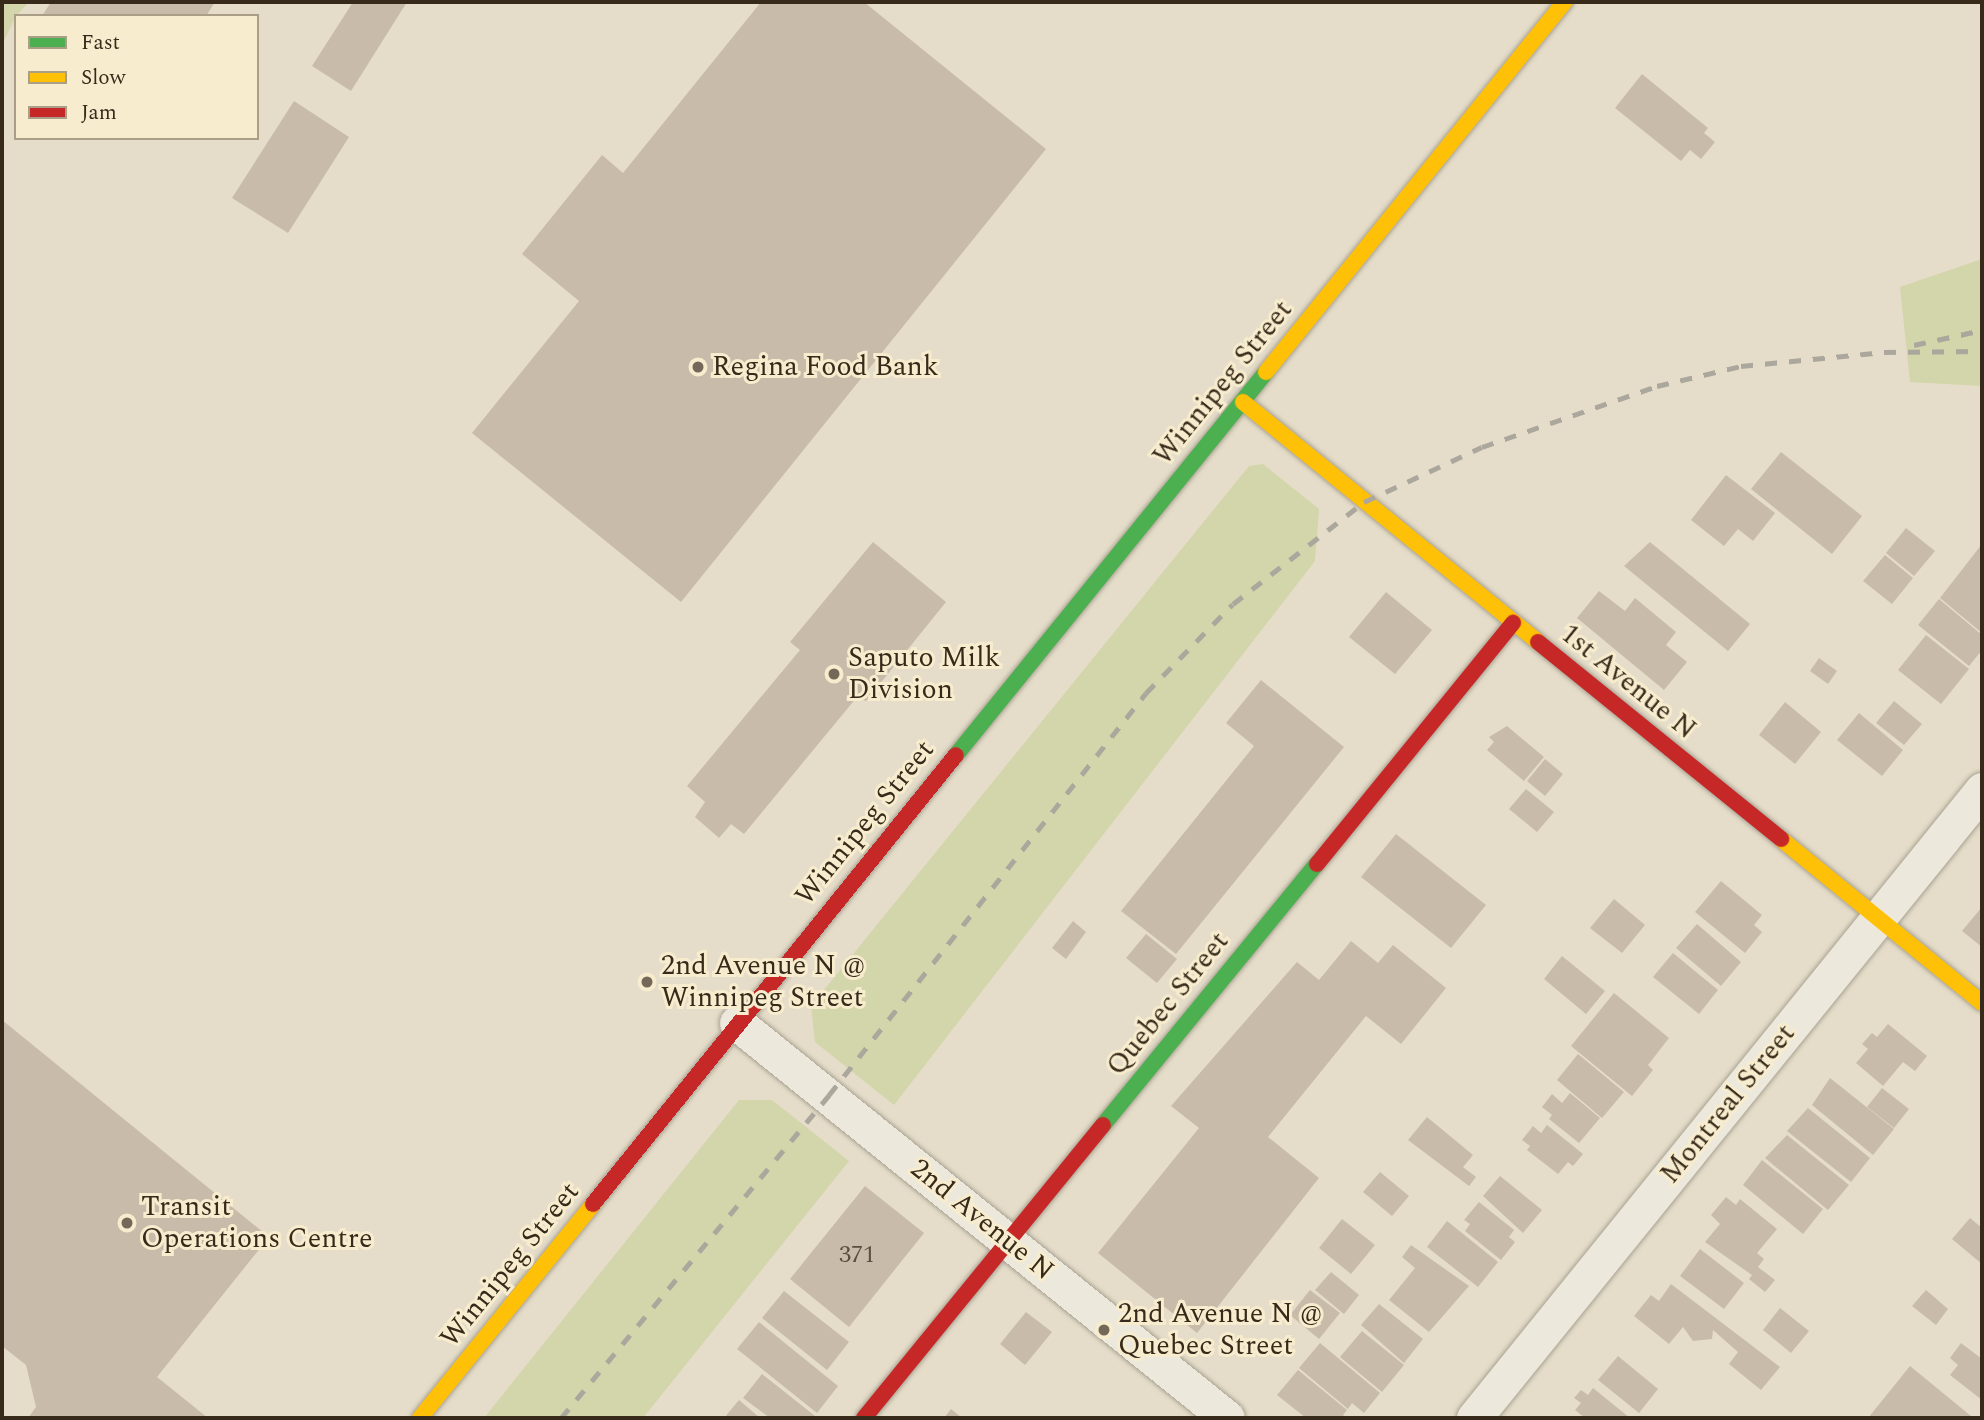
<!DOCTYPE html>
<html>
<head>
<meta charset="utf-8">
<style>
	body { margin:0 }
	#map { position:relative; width:1984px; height:1420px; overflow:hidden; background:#e5ddc9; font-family:Spectral,serif }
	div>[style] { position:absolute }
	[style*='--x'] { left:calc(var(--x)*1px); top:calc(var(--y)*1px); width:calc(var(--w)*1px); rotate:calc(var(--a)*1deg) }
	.green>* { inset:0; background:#d3d5ab }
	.building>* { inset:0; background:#c8bbaa }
	.roads { filter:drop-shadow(0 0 2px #a9a293) drop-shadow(0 0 2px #a9a293) }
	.street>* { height:35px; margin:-17.5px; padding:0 17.5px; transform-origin:17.5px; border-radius:17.5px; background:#ece8dc }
	.fast>* { height:16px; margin:-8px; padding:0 8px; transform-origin:8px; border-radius:8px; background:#4caf50 }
	.slow>* { height:16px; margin:-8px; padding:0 8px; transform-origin:8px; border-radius:8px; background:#ffc107 }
	.jam>* { height:16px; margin:-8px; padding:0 8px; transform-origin:8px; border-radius:8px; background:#c62828 }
	.rail>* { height:5px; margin-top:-2.5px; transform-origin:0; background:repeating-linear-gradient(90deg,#aba79c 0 12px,transparent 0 24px) }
	.dots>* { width:19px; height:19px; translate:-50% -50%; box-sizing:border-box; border:4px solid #f7edce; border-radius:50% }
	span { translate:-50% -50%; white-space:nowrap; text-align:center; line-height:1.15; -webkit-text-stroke:6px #f7edce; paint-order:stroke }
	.number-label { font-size:24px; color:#5b4e3f }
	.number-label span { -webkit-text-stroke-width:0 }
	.poi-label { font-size:28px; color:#372a1b }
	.left { translate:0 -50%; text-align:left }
	.street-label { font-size:28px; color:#372a1b }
	.frame { position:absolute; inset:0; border:4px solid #372a1b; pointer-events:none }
	.legend { position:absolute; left:14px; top:14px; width:245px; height:126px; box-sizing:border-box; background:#f7edce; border:2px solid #aa9f86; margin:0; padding:9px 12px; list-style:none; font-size:21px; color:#372a1b }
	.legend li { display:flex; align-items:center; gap:14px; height:35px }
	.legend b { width:35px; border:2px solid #aa9f86 }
</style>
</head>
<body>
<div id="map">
	<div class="green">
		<div style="clip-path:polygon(2px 2px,29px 2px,16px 16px,2px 45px)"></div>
		<div style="clip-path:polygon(1982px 259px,1982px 386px,1910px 382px,1900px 287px)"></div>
		<div style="clip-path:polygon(1263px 464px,1319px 509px,1315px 561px,894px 1105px,815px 1042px,811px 1006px,1249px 466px)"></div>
		<div style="clip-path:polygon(739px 1100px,772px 1100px,849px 1161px,643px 1418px,484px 1418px)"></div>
	</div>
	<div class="building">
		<div style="clip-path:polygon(51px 2px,215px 2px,206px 16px,42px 16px)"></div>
		<div style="clip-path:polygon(353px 2px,407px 2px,351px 91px,312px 66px)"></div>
		<div style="clip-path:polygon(761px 2px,864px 2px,1046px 149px,681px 602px,472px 433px,579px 301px,522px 254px,602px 155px,623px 173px)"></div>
		<div style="clip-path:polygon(1642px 74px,1708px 128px,1704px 133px,1715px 142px,1701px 159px,1690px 150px,1681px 161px,1615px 108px)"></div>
		<div style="clip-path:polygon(294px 101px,349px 137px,288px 233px,232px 198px)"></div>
		<div style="clip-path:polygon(1781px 452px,1862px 516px,1832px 554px,1751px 489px)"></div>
		<div style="clip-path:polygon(1726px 475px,1775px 513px,1753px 541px,1738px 529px,1724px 546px,1691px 520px)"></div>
		<div style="clip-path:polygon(1906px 528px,1935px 551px,1914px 576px,1886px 553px)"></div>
		<div style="clip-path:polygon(873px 542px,946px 602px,866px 701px,857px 697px,744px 834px,731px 824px,719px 838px,695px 817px,705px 802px,687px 786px,800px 650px,790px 642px)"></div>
		<div style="clip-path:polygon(1650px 542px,1750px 624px,1728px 651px,1624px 566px)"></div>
		<div style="clip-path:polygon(1982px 544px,1982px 633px,1940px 598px)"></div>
		<div style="clip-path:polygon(1885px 555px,1913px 578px,1892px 604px,1863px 581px)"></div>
		<div style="clip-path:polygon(1599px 591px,1625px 611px,1635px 598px,1676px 632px,1666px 645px,1687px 662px,1664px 690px,1577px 618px)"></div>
		<div style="clip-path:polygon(1386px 592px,1432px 630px,1395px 674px,1349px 637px)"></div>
		<div style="clip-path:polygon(1939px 599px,1982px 635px,1982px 650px,1969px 666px,1918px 625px)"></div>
		<div style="clip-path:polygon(1926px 635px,1969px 669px,1941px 704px,1898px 670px)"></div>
		<div style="clip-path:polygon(1819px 658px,1837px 671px,1828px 684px,1810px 671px)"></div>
		<div style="clip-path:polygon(1261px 680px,1344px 747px,1176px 954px,1121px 911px,1254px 746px,1226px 723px)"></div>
		<div style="clip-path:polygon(1894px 701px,1922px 724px,1904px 745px,1876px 723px)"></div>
		<div style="clip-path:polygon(1785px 702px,1821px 732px,1795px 764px,1759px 735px)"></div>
		<div style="clip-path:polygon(1859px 713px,1903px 750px,1882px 776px,1837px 740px)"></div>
		<div style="clip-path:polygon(1507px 726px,1544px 757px,1524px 781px,1487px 750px,1494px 742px,1489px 737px)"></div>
		<div style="clip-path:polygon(1545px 759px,1563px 774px,1545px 796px,1527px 781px)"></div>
		<div style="clip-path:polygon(1526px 789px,1554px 812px,1537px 832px,1509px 809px)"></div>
		<div style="clip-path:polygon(1396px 834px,1486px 905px,1451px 948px,1361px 877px)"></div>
		<div style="clip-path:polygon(1721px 881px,1762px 915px,1754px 925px,1762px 932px,1745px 953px,1695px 912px)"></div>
		<div style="clip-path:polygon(1614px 899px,1645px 925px,1622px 953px,1590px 928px)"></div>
		<div style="clip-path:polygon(1982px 907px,1982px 947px,1962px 931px)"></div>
		<div style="clip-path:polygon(1073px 921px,1086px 932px,1066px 959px,1052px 948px)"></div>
		<div style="clip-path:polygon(1697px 924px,1741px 962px,1721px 986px,1676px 948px)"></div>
		<div style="clip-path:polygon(1146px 934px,1177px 959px,1157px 983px,1126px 958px)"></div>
		<div style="clip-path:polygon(1351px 941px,1378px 963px,1393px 945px,1446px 988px,1401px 1044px,1366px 1016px,1268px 1137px,1319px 1178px,1197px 1333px,1098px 1253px,1199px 1128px,1171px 1106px,1297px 962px,1319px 980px)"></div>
		<div style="clip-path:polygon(1673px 953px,1718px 990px,1699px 1014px,1653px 977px)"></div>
		<div style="clip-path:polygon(1562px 956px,1605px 991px,1586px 1014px,1544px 979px)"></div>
		<div style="clip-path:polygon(1614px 993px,1669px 1038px,1648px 1065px,1653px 1070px,1632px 1096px,1571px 1046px)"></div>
		<div style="clip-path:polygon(2px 1020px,269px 1237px,157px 1377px,208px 1418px,28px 1418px,36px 1407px,26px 1365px,2px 1346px)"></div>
		<div style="clip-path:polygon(1888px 1024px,1927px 1056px,1915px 1071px,1903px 1062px,1883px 1086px,1856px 1063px,1868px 1049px,1862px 1044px,1872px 1033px,1877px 1037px)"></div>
		<div style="clip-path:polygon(1578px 1054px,1624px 1092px,1602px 1118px,1557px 1080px)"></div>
		<div style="clip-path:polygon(1830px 1078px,1894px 1129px,1873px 1155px,1812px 1105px)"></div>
		<div style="clip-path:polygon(1882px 1088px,1909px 1109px,1894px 1128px,1867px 1107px)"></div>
		<div style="clip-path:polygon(1570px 1093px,1600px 1118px,1579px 1143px,1549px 1119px,1552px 1115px,1542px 1107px,1552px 1094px,1562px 1103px)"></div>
		<div style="clip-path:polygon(1808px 1108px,1870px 1158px,1851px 1182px,1787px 1131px)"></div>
		<div style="clip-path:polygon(1427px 1117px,1473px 1155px,1463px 1167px,1476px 1177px,1469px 1186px,1408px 1140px)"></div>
		<div style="clip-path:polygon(1547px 1125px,1583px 1154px,1573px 1166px,1568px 1162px,1558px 1174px,1527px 1150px,1530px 1146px,1522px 1140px,1533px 1126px,1541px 1133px)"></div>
		<div style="clip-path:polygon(1787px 1135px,1849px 1185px,1828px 1210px,1765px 1158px)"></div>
		<div style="clip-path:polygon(1762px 1160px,1823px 1209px,1803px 1234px,1743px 1185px)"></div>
		<div style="clip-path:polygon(1380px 1172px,1409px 1196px,1392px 1216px,1363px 1192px)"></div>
		<div style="clip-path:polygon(1500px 1176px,1542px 1210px,1523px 1233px,1483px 1196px)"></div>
		<div style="clip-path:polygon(865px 1186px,924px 1233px,849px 1327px,790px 1279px)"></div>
		<div style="clip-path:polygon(1726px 1197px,1736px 1205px,1740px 1199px,1777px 1229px,1757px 1253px,1764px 1259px,1758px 1267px,1775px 1280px,1765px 1292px,1749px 1279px,1752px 1275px,1705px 1242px,1720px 1224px,1711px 1215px)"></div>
		<div style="clip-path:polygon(1479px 1202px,1514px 1230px,1509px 1237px,1515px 1242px,1501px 1260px,1465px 1231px,1470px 1224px,1464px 1220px)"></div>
		<div style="clip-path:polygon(1970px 1218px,1982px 1228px,1982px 1264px,1952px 1239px)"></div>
		<div style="clip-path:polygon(1342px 1219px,1375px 1245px,1351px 1274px,1319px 1248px)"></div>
		<div style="clip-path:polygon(1447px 1221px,1498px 1262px,1478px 1287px,1427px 1247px)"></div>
		<div style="clip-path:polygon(1411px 1245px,1469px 1286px,1429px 1332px,1389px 1300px,1415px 1268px,1402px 1257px)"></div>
		<div style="clip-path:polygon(1700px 1249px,1744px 1283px,1724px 1309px,1680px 1276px)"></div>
		<div style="clip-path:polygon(1331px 1272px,1359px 1295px,1344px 1314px,1315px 1290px)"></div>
		<div style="clip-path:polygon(1671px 1284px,1780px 1367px,1761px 1390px,1729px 1364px,1738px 1352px,1713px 1330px,1712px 1339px,1693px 1341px,1683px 1327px,1669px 1344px,1634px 1316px,1651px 1295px,1659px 1301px)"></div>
		<div style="clip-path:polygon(1310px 1290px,1340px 1313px,1319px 1339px,1290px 1315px)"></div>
		<div style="clip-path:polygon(1926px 1290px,1948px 1309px,1936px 1325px,1912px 1306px)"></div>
		<div style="clip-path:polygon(784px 1291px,849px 1342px,827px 1370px,762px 1318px)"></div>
		<div style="clip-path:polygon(1379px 1304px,1423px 1339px,1404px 1363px,1361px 1325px)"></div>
		<div style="clip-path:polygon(1780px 1308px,1809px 1331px,1791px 1353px,1763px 1330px)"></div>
		<div style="clip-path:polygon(1026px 1312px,1052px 1332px,1025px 1365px,1000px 1344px)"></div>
		<div style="clip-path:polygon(759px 1322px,838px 1386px,817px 1413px,737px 1349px)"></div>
		<div style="clip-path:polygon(1362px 1331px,1404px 1365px,1382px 1392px,1340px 1357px)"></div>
		<div style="clip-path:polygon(1320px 1343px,1380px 1393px,1364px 1413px,1352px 1403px,1348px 1409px,1299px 1368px)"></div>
		<div style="clip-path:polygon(1961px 1343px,1982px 1359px,1982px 1400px,1950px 1375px,1958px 1365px,1950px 1358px)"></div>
		<div style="clip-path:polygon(1618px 1356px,1658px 1389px,1639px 1413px,1598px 1380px)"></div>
		<div style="clip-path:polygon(1910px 1366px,1971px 1416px,1969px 1418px,1868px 1418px)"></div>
		<div style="clip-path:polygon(1298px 1370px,1347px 1410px,1343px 1415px,1347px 1418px,1306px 1418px,1277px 1395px)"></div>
		<div style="clip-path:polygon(762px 1374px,815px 1416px,813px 1418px,770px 1418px,743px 1398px)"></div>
		<div style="clip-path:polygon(1593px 1388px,1630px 1418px,1585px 1418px,1575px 1410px,1581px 1403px,1574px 1398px,1581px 1390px,1588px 1395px)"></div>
		<div style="clip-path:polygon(739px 1400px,760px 1418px,724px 1418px)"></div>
		<div style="clip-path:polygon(951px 1409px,962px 1418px,944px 1418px)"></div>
	</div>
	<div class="roads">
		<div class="street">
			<div style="--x:737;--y:1023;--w:629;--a:38.87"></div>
			<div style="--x:1474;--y:1418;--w:808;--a:-51.03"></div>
		</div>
		<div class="fast">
			<div style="--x:956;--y:755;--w:493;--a:-51"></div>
			<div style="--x:1103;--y:1125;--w:338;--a:-50.7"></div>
		</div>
		<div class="slow">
			<div style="--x:1266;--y:372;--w:476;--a:-51.1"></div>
			<div style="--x:1243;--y:402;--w:380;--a:39.1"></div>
			<div style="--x:1781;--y:839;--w:259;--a:39.2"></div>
			<div style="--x:420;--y:1418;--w:275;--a:-51"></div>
		</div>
		<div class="jam">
			<div style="--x:1538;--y:642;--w:313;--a:39"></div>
			<div style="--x:1317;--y:864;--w:311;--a:-50.9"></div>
			<div style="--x:593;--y:1204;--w:577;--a:-51.05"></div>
			<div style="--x:864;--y:1418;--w:378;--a:-50.8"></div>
		</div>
	</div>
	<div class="rail">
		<div style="--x:1914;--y:345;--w:70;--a:-12.4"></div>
		<div style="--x:561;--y:1418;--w:420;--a:-50.3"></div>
		<div style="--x:829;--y:1095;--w:512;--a:-51.74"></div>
		<div style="--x:1146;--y:693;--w:124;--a:-45.7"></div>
		<div style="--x:1233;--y:604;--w:166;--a:-37.9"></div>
		<div style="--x:1364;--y:502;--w:130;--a:-25"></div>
		<div style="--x:1482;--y:447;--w:185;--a:-19.2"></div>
		<div style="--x:1657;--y:386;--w:86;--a:-13.4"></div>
		<div style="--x:1741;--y:366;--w:144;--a:-5.6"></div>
		<div style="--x:1884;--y:352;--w:98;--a:-0.6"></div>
	</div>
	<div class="dots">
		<div style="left:698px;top:367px;background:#746958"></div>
		<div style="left:834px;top:674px;background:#746958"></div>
		<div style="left:647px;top:982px;background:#746958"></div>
		<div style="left:127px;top:1223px;background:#746958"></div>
		<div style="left:1104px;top:1330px;background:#746958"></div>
	</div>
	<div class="number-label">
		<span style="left:857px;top:1256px">371</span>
	</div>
	<div class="poi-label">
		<span class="left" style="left:712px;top:367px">Regina Food Bank</span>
		<span class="left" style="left:848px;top:674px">Saputo Milk<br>Division</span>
		<span class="left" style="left:661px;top:982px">2nd Avenue N @<br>Winnipeg Street</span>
		<span class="left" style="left:141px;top:1223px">Transit<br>Operations Centre</span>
		<span class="left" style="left:1118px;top:1330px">2nd Avenue N @<br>Quebec Street</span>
	</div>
	<div class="street-label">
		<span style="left:1223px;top:383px;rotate:-51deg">Winnipeg Street</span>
		<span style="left:1628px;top:682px;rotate:39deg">1st Avenue N</span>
		<span style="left:865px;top:823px;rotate:-51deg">Winnipeg Street</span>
		<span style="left:1168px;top:1004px;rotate:-51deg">Quebec Street</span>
		<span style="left:1728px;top:1104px;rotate:-51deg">Montreal Street</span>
		<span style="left:982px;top:1220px;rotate:39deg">2nd Avenue N</span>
		<span style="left:510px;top:1265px;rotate:-51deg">Winnipeg Street</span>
	</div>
	<div class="frame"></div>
	<ul class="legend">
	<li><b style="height:9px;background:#4caf50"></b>Fast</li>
	<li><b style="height:9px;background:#ffc107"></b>Slow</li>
	<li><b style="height:9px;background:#c62828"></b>Jam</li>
	</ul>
</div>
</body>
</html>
